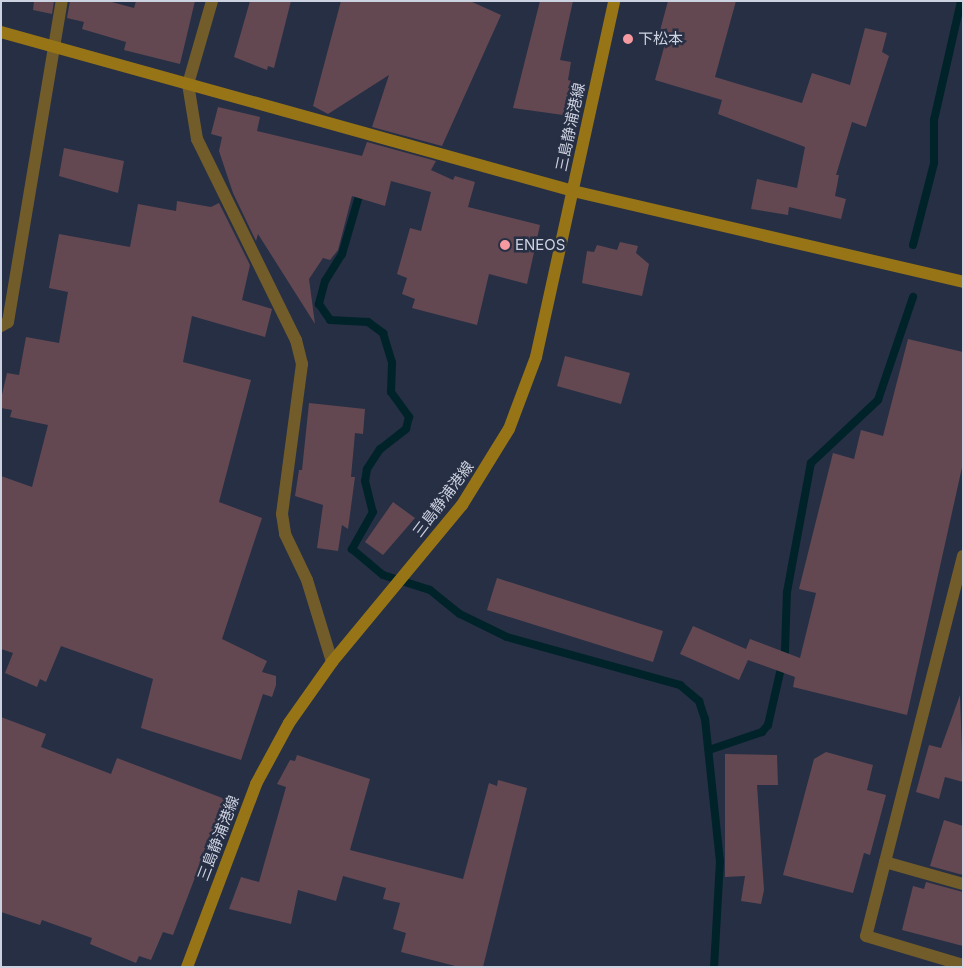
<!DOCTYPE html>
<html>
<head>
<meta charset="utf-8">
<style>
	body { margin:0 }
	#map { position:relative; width:964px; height:968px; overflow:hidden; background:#272f44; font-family:Inter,"Noto Sans JP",sans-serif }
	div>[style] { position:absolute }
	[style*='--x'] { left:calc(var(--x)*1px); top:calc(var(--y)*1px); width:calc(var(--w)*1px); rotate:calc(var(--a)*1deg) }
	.stream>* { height:8px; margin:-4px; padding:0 4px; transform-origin:4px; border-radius:4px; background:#00232a }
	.building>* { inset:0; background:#634851 }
	.street>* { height:12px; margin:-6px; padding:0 6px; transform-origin:6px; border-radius:6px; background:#725d2a }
	.secondary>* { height:12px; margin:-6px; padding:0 6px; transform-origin:6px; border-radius:6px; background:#977516 }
	.dots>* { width:14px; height:14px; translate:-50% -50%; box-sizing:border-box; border:2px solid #272f44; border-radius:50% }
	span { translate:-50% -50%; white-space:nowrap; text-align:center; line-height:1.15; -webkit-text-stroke:5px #272f44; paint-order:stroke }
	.poi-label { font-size:15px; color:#cdd2e0 }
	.left { translate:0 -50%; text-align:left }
	.street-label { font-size:15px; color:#cdd2e0 }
	.frame { position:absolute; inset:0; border:2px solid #cdd2e0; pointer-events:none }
</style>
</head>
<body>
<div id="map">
	<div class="stream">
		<div style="--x:361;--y:189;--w:68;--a:106.3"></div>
		<div style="--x:342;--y:254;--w:32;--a:122"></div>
		<div style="--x:325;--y:281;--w:24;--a:105"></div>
		<div style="--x:319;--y:304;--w:19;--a:55"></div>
		<div style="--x:330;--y:320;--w:38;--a:3"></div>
		<div style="--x:368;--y:322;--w:19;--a:36"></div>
		<div style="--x:383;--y:333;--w:31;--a:73"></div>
		<div style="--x:392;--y:363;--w:29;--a:92"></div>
		<div style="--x:391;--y:392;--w:31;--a:54"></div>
		<div style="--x:409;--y:417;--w:12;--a:104"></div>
		<div style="--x:406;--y:429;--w:33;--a:142"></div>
		<div style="--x:380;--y:449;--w:24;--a:123"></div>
		<div style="--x:367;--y:469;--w:12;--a:99"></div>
		<div style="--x:365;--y:481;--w:32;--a:76"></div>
		<div style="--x:373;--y:512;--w:43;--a:119.6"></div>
		<div style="--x:352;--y:549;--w:40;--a:40"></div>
		<div style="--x:383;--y:575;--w:49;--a:17.7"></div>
		<div style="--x:430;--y:590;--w:38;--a:39"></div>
		<div style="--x:460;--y:614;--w:52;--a:26.1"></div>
		<div style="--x:507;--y:637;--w:180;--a:15.5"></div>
		<div style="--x:680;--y:685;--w:25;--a:40"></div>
		<div style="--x:699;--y:701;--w:19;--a:72"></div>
		<div style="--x:705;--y:719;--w:143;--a:84"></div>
		<div style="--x:720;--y:861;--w:106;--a:93.2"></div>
		<div style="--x:913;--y:245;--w:85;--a:-75.6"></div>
		<div style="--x:934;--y:163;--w:43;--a:-90"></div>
		<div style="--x:934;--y:120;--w:122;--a:-77.2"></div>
		<div style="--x:709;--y:750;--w:56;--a:-18.8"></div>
		<div style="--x:762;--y:732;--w:9;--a:-49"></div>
		<div style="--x:768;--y:725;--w:76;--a:-77.1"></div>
		<div style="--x:785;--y:651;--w:59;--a:-88.1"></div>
		<div style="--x:787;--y:592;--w:131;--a:-79.5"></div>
		<div style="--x:811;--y:463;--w:92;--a:-43.2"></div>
		<div style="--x:878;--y:400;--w:109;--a:-71.2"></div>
	</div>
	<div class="building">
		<div style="clip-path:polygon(34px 1px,54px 1px,52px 14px,33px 10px)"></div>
		<div style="clip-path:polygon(70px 1px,108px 1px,134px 8px,136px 1px,195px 1px,180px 64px,124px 50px,126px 42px,82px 29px,84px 22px,67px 18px)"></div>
		<div style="clip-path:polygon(250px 1px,291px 1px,274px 68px,268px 66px,267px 70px,234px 57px)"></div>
		<div style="clip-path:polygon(341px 1px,470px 1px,501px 15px,442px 146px,372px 127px,389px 75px,328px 114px,313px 106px)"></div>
		<div style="clip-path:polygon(540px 1px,573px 1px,560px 60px,571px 62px,568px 80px,571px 81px,563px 115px,513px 108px)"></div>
		<div style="clip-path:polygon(668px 1px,736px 1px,715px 77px,802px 103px,812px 73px,850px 85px,865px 28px,887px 33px,882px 52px,889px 56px,866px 127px,852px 122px,836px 175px,839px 175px,835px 196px,846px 199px,841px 219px,789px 207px,788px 215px,751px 209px,757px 179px,797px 188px,805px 147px,718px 114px,722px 100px,655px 80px,666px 40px,658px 38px)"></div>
		<div style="clip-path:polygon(218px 107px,260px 117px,257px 131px,362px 156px,367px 142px,436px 161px,431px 170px,453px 180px,455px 176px,475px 182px,468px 207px,540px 225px,527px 284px,489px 274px,477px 325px,412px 308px,415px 299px,402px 294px,407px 278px,397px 274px,410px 228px,421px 231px,431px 192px,391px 181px,385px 206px,352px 196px,338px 250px,330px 260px,323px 258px,309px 279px,315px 324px,258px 234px,256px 241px,233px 193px,219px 151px,222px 137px,211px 134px)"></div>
		<div style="clip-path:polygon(64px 148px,124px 161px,118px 193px,59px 176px)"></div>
		<div style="clip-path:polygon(177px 201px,211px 207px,219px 203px,250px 265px,242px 300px,272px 309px,265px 337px,192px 316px,183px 362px,251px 380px,219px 502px,262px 518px,222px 639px,267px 661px,262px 672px,276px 676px,276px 685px,272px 697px,263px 694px,241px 760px,141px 728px,153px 679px,61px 646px,46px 682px,40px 679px,37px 687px,5px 673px,13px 653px,1px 649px,1px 476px,32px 487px,48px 425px,10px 417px,12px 410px,1px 408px,1px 399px,7px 373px,19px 375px,26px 337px,59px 343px,68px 292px,49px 288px,59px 234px,130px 247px,138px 204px,176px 211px)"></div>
		<div style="clip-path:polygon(620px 242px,638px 246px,636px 253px,649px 264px,642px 296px,582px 283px,587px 251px,594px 252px,597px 245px,617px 250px)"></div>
		<div style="clip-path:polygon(908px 339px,963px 352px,963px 463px,907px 715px,793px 687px,795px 677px,748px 660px,739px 680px,680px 654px,693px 626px,746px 649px,750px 639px,800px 658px,816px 593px,799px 589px,833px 453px,854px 459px,861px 430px,883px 436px)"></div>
		<div style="clip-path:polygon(565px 356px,630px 373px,621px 404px,557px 386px)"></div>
		<div style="clip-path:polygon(309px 403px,365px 409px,363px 434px,355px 433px,351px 477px,355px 477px,348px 529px,342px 525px,338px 551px,317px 548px,323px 505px,295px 496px,299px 470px,302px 470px)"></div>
		<div style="clip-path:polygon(393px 502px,415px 518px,383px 555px,365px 542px)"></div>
		<div style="clip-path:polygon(497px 578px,663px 631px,653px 662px,487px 610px)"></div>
		<div style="clip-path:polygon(960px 695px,963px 782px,945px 777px,939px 799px,916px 792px,929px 745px,941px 748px)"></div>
		<div style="clip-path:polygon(1px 717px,46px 734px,41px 747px,111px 774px,117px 758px,225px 799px,173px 935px,163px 932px,151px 960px,139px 956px,136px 963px,90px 944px,92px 938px,42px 920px,40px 925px,1px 912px)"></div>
		<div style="clip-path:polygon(826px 752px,873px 765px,867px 790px,886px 795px,870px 855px,864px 853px,853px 893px,783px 875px,814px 759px)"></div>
		<div style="clip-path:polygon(725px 754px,777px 755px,778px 785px,757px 785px,764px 890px,761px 904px,741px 901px,745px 876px,725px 877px)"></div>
		<div style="clip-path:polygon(297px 755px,370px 779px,350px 850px,463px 879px,489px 783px,497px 786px,498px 780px,527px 788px,483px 967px,459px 967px,401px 952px,406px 933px,393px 929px,400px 903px,383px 899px,386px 888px,343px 876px,336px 901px,298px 890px,291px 924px,229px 909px,241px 877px,259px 882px,286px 787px,277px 784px,290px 760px,295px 761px)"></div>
		<div style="clip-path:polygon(944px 820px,963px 826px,963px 875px,930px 866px)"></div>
		<div style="clip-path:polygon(926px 882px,963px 892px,963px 946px,902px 930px,913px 886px,924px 889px)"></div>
	</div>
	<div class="street">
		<div style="--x:212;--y:1;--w:86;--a:106.1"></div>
		<div style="--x:188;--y:84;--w:56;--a:80.7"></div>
		<div style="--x:197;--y:139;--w:224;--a:63.8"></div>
		<div style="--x:296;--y:340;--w:25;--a:76"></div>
		<div style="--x:302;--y:364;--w:151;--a:97.6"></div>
		<div style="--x:282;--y:514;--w:20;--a:81"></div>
		<div style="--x:285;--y:534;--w:51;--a:64.4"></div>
		<div style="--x:307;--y:580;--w:86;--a:73"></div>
		<div style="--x:1;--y:326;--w:8;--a:-30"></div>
		<div style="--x:8;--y:322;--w:326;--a:-80.5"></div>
		<div style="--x:963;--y:556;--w:392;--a:104.3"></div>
		<div style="--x:866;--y:936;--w:101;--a:16.6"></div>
		<div style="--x:885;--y:862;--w:81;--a:15.8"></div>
	</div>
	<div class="secondary">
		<div style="--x:1;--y:32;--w:594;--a:15.53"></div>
		<div style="--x:573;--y:191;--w:400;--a:13.1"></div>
		<div style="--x:187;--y:967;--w:196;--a:-69.3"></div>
		<div style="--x:256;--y:784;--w:69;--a:-61.6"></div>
		<div style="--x:289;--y:723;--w:75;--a:-54.8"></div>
		<div style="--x:332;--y:662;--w:204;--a:-50.4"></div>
		<div style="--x:462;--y:505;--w:89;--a:-58.3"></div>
		<div style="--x:509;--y:429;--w:77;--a:-69.4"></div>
		<div style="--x:536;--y:357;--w:364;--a:-77.6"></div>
	</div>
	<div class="dots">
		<div style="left:628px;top:39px;background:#f49aa0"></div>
		<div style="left:505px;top:245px;background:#f49aa0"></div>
	</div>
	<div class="poi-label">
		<span class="left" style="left:638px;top:39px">下松本</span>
		<span class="left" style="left:515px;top:245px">ENEOS</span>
	</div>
	<div class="street-label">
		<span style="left:570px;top:127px;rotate:-78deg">三島静浦港線</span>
		<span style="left:443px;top:499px;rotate:-53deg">三島静浦港線</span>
		<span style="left:218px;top:838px;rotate:-69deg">三島静浦港線</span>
	</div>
	<div class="frame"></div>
</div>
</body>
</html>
